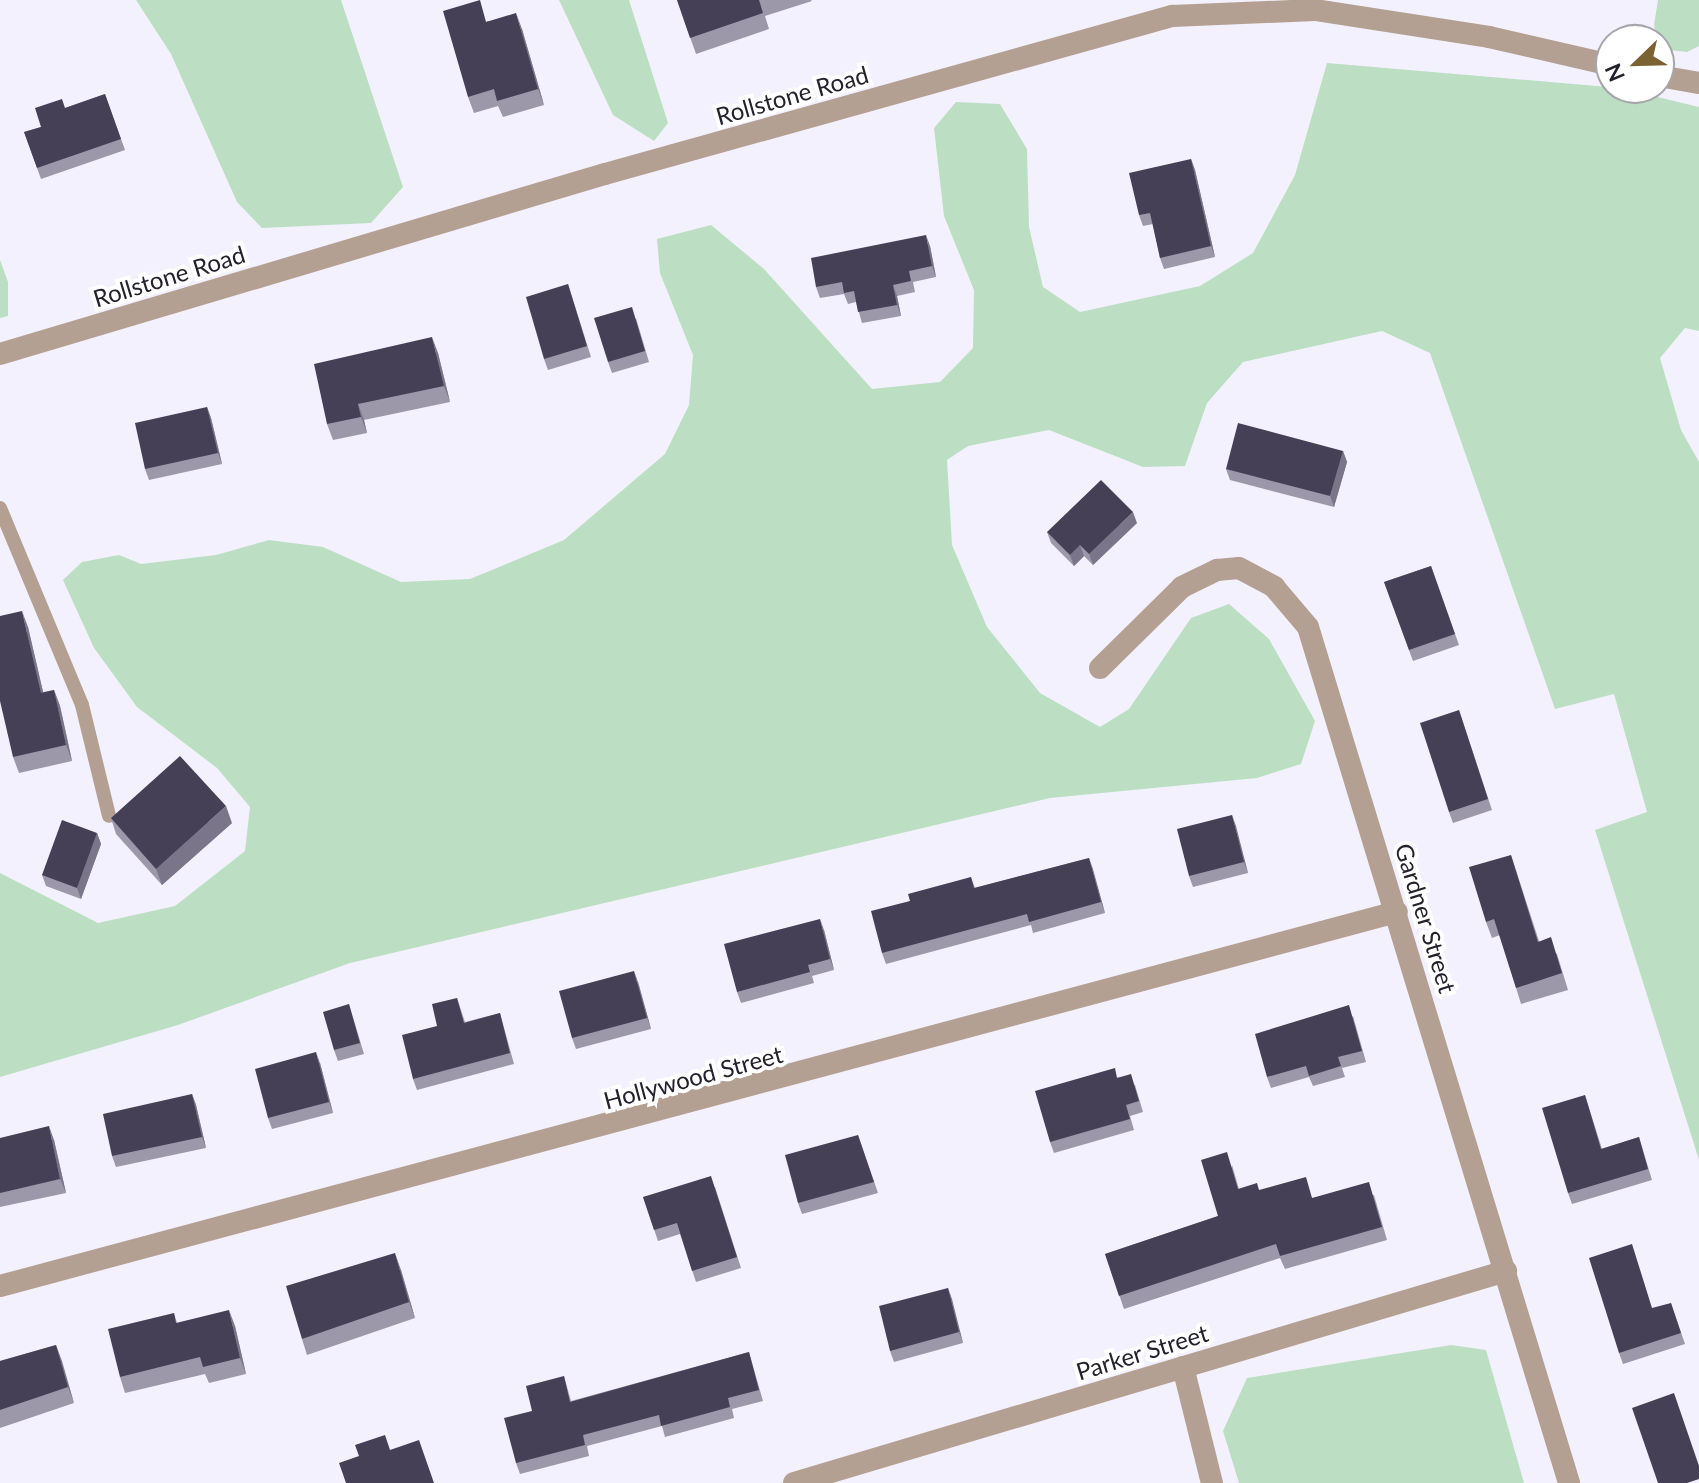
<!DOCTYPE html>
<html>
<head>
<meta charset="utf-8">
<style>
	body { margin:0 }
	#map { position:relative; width:1699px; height:1483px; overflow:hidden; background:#f3f1fd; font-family:Lato,sans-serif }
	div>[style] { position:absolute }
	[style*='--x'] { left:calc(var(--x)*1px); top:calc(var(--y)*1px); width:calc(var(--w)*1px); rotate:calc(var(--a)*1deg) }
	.green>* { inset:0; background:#bcdfc4 }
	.service>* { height:14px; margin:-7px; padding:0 7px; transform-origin:7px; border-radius:7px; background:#b49f93 }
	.minor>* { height:22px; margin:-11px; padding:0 11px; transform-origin:11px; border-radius:11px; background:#b49f93 }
	.wall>* { inset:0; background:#9c98aa }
	.shaded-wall>* { inset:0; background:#7a7589 }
	.building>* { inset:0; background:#464057 }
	span { translate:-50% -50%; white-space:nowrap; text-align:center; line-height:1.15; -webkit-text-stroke:8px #fff; paint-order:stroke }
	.street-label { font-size:24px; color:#24212c }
	.north { position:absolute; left:1595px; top:24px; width:80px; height:80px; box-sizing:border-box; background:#fff; border:2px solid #a7a6ab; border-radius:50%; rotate:247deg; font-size:22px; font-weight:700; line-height:32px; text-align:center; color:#24212c }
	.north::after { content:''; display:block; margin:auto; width:28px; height:36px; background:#7b6233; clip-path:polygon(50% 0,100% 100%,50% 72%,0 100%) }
</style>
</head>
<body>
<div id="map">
	<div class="green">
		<div style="clip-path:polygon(136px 0,341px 0,403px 187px,371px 223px,262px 228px,237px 202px,171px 54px)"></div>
		<div style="clip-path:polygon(559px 0,629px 0,668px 123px,654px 141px,613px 115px)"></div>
		<div style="clip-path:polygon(1658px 0,1699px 0,1699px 46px,1687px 52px,1659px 49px,1654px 25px)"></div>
		<div style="clip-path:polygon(1327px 63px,1620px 88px,1699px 107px,1699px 331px,1685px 328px,1660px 358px,1681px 430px,1699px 462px,1699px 1160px,1595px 830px,1647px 812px,1614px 694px,1555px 709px,1430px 353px,1382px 331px,1243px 362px,1207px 403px,1185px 466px,1143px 467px,1049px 430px,968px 446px,947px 460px,952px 545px,987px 627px,1040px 693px,1100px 727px,1129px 709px,1191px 618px,1229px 604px,1269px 639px,1315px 721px,1301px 764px,1257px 778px,1050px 798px,350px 963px,178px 1025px,0 1077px,0 873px,98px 923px,175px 906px,245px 851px,250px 807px,217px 768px,137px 707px,94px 648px,63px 580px,82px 562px,119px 555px,141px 564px,216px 555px,269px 540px,323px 547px,401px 582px,470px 579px,564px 540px,665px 454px,689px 405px,693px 355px,660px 273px,657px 239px,711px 225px,764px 269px,872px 389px,940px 382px,973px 348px,974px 290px,944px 216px,934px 128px,956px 102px,1000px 104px,1027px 149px,1029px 227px,1043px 287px,1080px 312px,1200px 286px,1253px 253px,1295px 175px)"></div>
		<div style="clip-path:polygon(0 260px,8px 282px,8px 316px,0 318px)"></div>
		<div style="clip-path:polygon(1451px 1345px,1486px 1350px,1524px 1483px,1239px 1483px,1223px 1431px,1247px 1378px)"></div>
	</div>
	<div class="service">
		<div style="--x:0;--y:508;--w:213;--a:67.4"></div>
		<div style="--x:82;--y:705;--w:114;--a:76.3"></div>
	</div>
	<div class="minor">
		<div style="--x:1659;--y:76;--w:41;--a:9.9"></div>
		<div style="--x:0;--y:354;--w:631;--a:-16.57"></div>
		<div style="--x:605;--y:174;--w:589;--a:-15.57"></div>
		<div style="--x:1172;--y:16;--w:143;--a:-2.4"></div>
		<div style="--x:1315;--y:10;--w:176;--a:8.8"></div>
		<div style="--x:1489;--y:37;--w:125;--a:12.9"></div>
		<div style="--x:1100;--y:668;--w:115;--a:-44.6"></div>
		<div style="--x:1182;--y:587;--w:39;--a:-26"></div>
		<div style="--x:1217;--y:570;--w:22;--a:-5"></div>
		<div style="--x:1239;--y:568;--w:40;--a:28"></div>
		<div style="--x:1274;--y:587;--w:52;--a:49.6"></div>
		<div style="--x:1308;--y:627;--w:895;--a:73.04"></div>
		<div style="--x:0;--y:1286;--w:1446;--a:-14.99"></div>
		<div style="--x:1183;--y:1367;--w:120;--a:76"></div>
		<div style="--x:794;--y:1483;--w:743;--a:-16.58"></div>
	</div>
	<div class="wall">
		<div style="clip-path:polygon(677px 0,811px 0,812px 1px,765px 16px,769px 29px,696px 54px)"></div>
		<div style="clip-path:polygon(487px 21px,522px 29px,544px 105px,503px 117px,498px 106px,474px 113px,468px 97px)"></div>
		<div style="clip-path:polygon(105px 94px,125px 150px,41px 179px,24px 132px,41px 127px,65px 108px)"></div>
		<div style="clip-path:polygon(1191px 159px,1195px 170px,1215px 257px,1164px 269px,1160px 258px,1153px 224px,1143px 226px,1139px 215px)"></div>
		<div style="clip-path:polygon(930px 246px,936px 277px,913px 282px,915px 292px,897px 296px,901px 316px,862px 323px,856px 302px,848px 304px,844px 294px,820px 298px,816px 287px)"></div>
		<div style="clip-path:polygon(568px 284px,591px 357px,548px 370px,544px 359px)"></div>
		<div style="clip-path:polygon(636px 318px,649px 362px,612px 373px,608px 362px)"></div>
		<div style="clip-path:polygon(438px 353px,450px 402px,364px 420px,367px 433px,333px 440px,327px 424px)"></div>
		<div style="clip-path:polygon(207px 407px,211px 418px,222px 464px,149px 480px,145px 469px)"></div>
		<div style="clip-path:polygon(1343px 451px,1347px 462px,1334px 507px,1230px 480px,1226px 469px)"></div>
		<div style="clip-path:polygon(1137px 523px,1093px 565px,1084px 556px,1074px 566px,1051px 543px,1047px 532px)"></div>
		<div style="clip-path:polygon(1431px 566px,1459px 645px,1413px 661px,1384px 582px)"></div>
		<div style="clip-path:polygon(28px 627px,43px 692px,54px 690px,60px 706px,72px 761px,19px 773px,13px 757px)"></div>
		<div style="clip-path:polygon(1459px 710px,1492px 810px,1453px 823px,1449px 812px)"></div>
		<div style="clip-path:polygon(1232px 815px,1248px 873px,1193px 887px,1189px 876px)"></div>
		<div style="clip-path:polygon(111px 818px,232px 823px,162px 885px,116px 834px)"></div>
		<div style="clip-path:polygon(97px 833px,101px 844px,81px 899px,46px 886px,42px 875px)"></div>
		<div style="clip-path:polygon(1511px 855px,1539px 941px,1557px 954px,1568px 990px,1521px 1004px,1500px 935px,1492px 938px,1486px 922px)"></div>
		<div style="clip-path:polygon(1089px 858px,1105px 913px,1033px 933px,1031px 925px,886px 964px,882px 953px,910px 901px,971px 877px,975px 888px)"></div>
		<div style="clip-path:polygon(824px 930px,834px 970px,812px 976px,814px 983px,741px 1003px,737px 992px)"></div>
		<div style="clip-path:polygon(638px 982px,651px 1029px,576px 1049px,572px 1038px)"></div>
		<div style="clip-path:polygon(457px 998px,465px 1022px,500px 1013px,514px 1064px,417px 1090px,413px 1079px,437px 1026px)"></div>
		<div style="clip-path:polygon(349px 1004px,364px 1054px,338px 1061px,334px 1050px)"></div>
		<div style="clip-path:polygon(1353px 1016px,1366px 1062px,1342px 1068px,1345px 1077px,1313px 1086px,1309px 1077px,1271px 1088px,1267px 1077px)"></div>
		<div style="clip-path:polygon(320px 1063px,333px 1113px,272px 1129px,268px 1118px)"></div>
		<div style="clip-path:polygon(1118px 1077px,1135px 1085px,1143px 1112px,1130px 1116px,1134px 1130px,1054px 1153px,1050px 1142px)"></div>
		<div style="clip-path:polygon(192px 1094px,196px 1105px,206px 1148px,116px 1167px,112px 1156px)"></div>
		<div style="clip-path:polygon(1585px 1095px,1602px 1149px,1639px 1137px,1652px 1180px,1572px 1204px,1568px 1193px)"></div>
		<div style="clip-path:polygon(858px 1135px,878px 1193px,802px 1214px,798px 1203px)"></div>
		<div style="clip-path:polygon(0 1138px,54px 1140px,66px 1193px,0 1207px)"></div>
		<div style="clip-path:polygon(1232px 1165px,1239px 1189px,1260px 1190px,1313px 1198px,1374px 1195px,1387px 1240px,1285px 1269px,1280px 1258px,1124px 1309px,1105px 1254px,1218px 1216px)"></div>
		<div style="clip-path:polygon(715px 1187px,741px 1268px,696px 1282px,680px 1234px,658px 1241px,643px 1197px)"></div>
		<div style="clip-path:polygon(401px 1270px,415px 1318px,307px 1355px,302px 1339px)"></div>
		<div style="clip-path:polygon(948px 1288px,963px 1343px,894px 1362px,890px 1351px)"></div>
		<div style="clip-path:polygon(1671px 1303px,1685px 1344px,1623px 1364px,1619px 1353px)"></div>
		<div style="clip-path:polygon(174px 1313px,177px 1323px,235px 1326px,246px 1374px,209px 1383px,205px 1374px,125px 1393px,120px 1377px)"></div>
		<div style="clip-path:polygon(56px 1345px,74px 1403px,0 1428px,0 1361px)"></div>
		<div style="clip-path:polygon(749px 1352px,763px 1401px,732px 1409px,734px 1418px,665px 1437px,662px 1426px,587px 1446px,589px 1456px,520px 1474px,516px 1463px,532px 1411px,564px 1376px,571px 1401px)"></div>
	</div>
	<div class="shaded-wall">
		<div style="clip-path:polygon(516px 13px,522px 29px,544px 105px,538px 89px)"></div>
		<div style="clip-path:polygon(1191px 159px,1195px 170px,1215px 257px,1211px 246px)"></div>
		<div style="clip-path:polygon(926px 235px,930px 246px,936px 277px,932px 266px)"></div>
		<div style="clip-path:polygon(893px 285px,897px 296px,901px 316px,897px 305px)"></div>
		<div style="clip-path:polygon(432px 337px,438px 353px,450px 402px,444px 386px)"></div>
		<div style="clip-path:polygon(358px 404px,364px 420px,367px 433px,361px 417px)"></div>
		<div style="clip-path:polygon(207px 407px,211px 418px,222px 464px,218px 453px)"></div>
		<div style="clip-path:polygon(1343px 451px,1347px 462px,1334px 507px,1330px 496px)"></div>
		<div style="clip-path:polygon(1133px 512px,1137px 523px,1093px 565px,1089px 554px)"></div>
		<div style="clip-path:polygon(1080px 545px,1084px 556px,1074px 566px,1070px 555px)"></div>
		<div style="clip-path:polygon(22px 611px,28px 627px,47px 709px,41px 693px)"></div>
		<div style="clip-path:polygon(54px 690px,60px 706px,72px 761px,66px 745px)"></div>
		<div style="clip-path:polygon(226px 806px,232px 823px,162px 885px,156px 869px)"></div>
		<div style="clip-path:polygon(1232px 815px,1236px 826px,1248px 873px,1244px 862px)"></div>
		<div style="clip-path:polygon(97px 833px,101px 844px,81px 899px,77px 888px)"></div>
		<div style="clip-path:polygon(1089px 858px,1093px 869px,1105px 913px,1101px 902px)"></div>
		<div style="clip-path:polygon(820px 919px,824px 930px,834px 970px,830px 959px)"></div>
		<div style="clip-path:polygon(634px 971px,638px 982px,651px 1029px,647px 1018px)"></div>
		<div style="clip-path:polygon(316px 1052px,320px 1063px,333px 1113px,329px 1102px)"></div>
		<div style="clip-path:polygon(192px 1094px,196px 1105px,206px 1148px,202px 1137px)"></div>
		<div style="clip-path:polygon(49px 1126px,54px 1140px,66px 1193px,60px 1179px)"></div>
		<div style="clip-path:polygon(395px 1253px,401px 1270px,415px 1318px,409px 1302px)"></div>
		<div style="clip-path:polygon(948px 1288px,952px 1299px,963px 1343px,959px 1332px)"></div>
		<div style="clip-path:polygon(229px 1310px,235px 1326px,246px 1374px,240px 1358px)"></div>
		<div style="clip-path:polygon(56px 1345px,62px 1361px,74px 1403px,68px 1387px)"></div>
	</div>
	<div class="building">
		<div style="clip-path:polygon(480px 0,486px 22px,516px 13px,538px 89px,497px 101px,494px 89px,468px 97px,443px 11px)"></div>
		<div style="clip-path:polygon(677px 0,759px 0,763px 13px,690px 38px)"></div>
		<div style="clip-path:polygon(105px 94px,121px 139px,37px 168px,24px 132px,41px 127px,35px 108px,62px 99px,65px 108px)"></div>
		<div style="clip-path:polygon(1191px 159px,1211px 246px,1160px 258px,1150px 213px,1139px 215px,1129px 173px)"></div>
		<div style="clip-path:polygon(926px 235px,932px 266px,909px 271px,911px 281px,893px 285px,897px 305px,858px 312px,854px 291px,844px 293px,842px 282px,816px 287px,811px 258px)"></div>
		<div style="clip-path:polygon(568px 284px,587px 346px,544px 359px,526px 297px)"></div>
		<div style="clip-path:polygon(632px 307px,645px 351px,608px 362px,594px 318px)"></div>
		<div style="clip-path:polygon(432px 337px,444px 386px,358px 404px,361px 417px,327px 424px,314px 364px)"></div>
		<div style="clip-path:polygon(207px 407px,218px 453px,145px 469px,135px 423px)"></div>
		<div style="clip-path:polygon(1238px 423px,1343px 451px,1330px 496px,1226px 469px)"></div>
		<div style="clip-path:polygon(1101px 480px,1133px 512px,1089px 554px,1080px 545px,1070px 555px,1047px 532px)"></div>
		<div style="clip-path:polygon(1431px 566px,1455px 634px,1409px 650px,1384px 582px)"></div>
		<div style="clip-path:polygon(22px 611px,41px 693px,54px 690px,66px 745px,13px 757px,0 701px,0 616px)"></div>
		<div style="clip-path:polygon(1459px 710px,1488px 799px,1449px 812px,1420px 723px)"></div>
		<div style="clip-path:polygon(180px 756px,226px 806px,156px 869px,111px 818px)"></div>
		<div style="clip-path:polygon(1232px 815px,1244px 862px,1189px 876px,1177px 829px)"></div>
		<div style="clip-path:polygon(62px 820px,97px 833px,77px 888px,42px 875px)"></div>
		<div style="clip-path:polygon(1511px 855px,1538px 942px,1551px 937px,1562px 973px,1516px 988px,1494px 919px,1486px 922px,1469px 867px)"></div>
		<div style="clip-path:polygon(1089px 858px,1101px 902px,1029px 922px,1027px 914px,882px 953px,871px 911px,910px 901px,908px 894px,971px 877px,974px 888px)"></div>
		<div style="clip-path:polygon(820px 919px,830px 959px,808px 965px,810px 972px,737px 992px,724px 944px)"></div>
		<div style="clip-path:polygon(634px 971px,647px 1018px,572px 1038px,559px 991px)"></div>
		<div style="clip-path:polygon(457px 998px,464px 1023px,500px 1013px,510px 1053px,413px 1079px,402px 1035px,437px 1026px,432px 1004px)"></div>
		<div style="clip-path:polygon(349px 1004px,360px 1043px,334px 1050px,323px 1012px)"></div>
		<div style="clip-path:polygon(1349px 1005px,1362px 1051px,1338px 1057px,1341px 1066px,1309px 1076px,1306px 1066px,1267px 1077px,1255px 1034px)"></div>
		<div style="clip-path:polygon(316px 1052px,329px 1102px,268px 1118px,255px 1069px)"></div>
		<div style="clip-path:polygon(1115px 1068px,1117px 1078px,1131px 1074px,1139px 1101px,1126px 1105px,1130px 1119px,1050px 1142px,1035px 1091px)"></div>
		<div style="clip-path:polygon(192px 1094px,202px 1137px,112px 1156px,103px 1114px)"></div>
		<div style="clip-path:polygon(1585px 1095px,1601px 1149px,1639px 1137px,1648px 1169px,1568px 1193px,1542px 1108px)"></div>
		<div style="clip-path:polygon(49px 1126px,60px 1179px,0 1193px,0 1138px)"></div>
		<div style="clip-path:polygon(858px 1135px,874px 1182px,798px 1203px,785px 1155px)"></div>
		<div style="clip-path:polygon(1227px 1152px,1238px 1189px,1257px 1183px,1259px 1190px,1306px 1177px,1312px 1198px,1369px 1182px,1382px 1227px,1280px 1256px,1276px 1244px,1119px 1296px,1105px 1254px,1218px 1216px,1201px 1160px)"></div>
		<div style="clip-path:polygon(711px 1176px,737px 1257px,692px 1271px,677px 1223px,654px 1230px,643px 1197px)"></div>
		<div style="clip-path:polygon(1632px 1244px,1652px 1308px,1671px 1303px,1681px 1333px,1619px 1353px,1589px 1258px)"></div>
		<div style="clip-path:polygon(395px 1253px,409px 1302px,302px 1339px,286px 1286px)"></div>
		<div style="clip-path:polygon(948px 1288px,959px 1332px,890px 1351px,879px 1306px)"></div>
		<div style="clip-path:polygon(229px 1310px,240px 1358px,203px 1367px,200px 1357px,120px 1377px,108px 1329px,174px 1313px,176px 1323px)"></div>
		<div style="clip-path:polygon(56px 1345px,68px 1387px,0 1410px,0 1361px)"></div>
		<div style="clip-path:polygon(749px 1352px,759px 1390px,728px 1398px,730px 1407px,661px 1426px,659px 1415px,583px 1435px,585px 1445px,516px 1463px,504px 1418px,532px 1411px,526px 1386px,564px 1376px,570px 1402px)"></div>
		<div style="clip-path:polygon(1674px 1393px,1699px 1466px,1699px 1479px,1687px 1483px,1658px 1483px,1632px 1408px)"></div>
		<div style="clip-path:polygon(385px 1435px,390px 1450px,419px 1440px,434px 1483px,346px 1483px,339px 1463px,359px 1456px,355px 1445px)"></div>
	</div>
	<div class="street-label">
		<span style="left:792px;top:95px;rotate:-16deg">Rollstone Road</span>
		<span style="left:169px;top:276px;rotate:-17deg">Rollstone Road</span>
		<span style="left:1426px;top:918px;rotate:73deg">Gardner Street</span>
		<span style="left:693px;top:1077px;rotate:-15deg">Hollywood Street</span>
		<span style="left:1142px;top:1352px;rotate:-17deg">Parker Street</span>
	</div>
	<div class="north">N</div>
</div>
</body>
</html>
